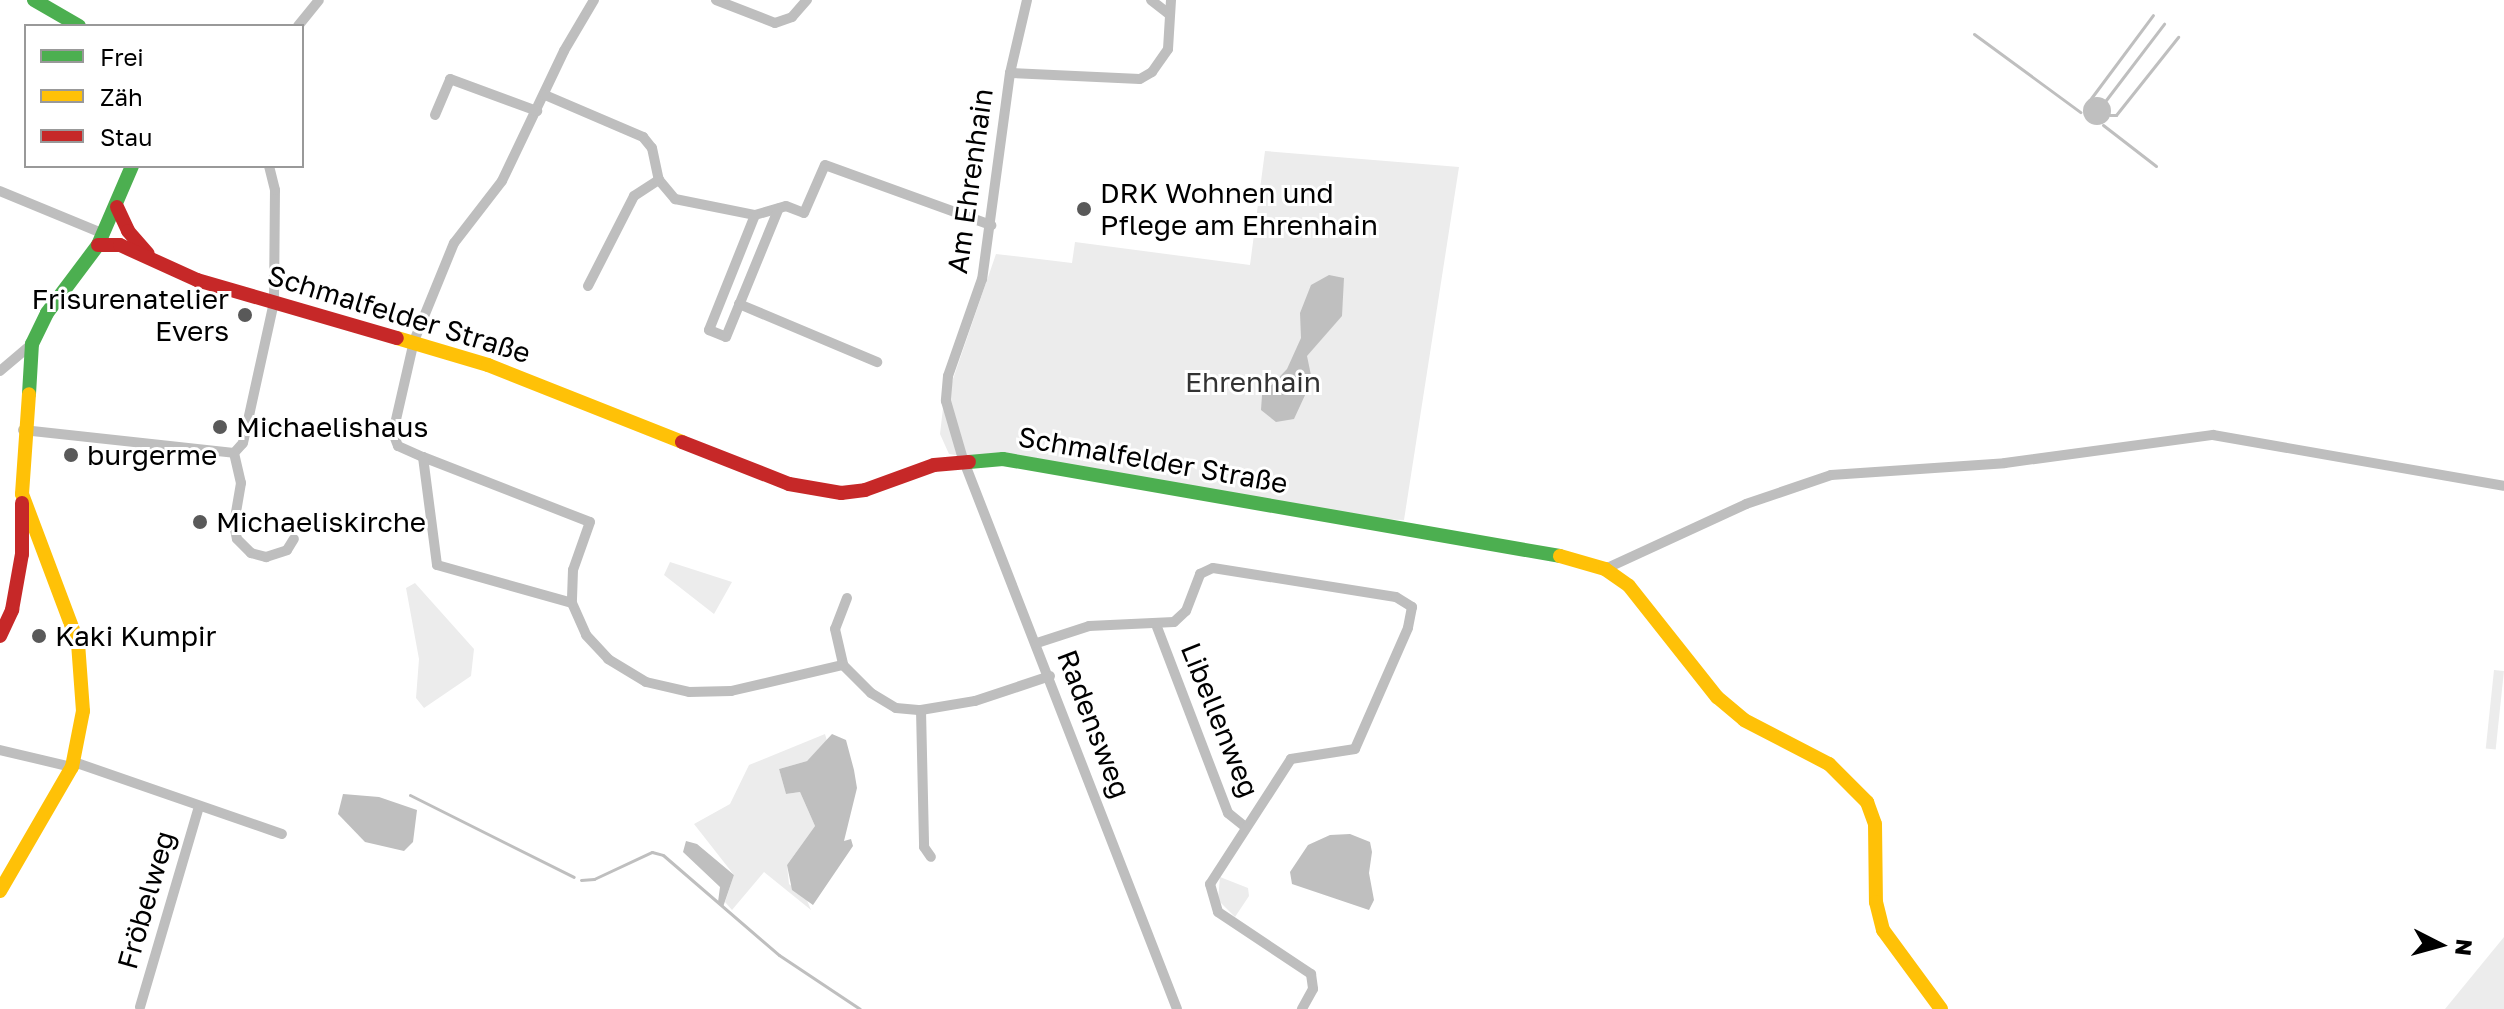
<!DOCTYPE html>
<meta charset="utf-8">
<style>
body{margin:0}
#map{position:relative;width:2504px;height:1009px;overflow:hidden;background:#fff;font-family:"Golos Text",sans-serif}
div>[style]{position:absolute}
.green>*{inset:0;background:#ececec;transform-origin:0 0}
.water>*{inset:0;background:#bfbfbf}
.round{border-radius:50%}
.stream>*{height:3px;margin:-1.5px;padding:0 1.5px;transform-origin:1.5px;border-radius:1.5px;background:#bfbfbf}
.street>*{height:10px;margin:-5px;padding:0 5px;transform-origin:5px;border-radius:5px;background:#bebebe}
.fast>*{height:14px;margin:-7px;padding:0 7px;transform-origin:7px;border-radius:7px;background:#4caf50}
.slow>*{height:14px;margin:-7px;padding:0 7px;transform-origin:7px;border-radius:7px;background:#ffc107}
.jam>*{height:14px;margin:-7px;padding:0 7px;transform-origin:7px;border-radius:7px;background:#c62828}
.dots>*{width:22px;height:22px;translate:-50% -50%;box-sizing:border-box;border:4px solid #fff;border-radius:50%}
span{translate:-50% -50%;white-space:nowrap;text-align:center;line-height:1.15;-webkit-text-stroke:6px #fff;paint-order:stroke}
.street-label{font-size:28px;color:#000}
.poi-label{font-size:28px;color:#000}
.left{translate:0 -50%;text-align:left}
.right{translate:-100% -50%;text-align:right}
.park-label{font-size:28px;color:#333}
.legend{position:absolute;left:24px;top:24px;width:280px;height:144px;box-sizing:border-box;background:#fff;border:2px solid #999;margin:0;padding:10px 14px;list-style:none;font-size:24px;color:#000}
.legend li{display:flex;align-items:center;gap:16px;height:40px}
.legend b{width:40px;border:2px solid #999}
.north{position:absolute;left:2400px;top:905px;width:80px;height:80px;-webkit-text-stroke:6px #fff;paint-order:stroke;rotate:96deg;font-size:22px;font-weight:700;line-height:32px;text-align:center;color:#000}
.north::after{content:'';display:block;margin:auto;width:28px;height:36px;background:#000;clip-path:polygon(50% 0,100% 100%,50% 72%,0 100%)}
</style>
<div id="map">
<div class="green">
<i style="clip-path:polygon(1265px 151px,1459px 167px,1404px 520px,1352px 518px,949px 454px,940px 434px,943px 408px,996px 254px,1072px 263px,1075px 242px,1250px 265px)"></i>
<i style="clip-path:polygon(670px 562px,732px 582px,714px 614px,664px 575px)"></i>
<i style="clip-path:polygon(415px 583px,474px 649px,471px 676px,424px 708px,416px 698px,419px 659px,406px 588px)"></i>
<i style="left:2494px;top:670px;width:10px;height:79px;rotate:6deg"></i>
<i style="clip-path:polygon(825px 734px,827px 741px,807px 761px,779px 769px,786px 794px,800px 792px,815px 826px,787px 865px,789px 884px,806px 898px,811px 910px,764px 872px,732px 910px,725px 902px,734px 875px,694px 824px,730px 804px,749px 765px)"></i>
<i style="clip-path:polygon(1220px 877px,1248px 888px,1249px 896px,1235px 917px,1218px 900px)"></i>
<i style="clip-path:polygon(2504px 937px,2504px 1009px,2445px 1009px)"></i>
</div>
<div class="water">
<i class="round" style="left:2083px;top:97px;width:28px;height:28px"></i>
<i style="clip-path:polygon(1329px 275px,1344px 278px,1342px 316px,1307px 356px,1312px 380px,1294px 419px,1276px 422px,1261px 410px,1262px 395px,1287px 369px,1301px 338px,1300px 313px,1311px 285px)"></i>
<i style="clip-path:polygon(832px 734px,846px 740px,854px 770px,857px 788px,844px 841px,851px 839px,853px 846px,813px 905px,792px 890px,787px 865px,815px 826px,800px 792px,786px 794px,779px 769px,807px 761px)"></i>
<i style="clip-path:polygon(343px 794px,379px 797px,417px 810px,413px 842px,404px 851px,365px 842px,338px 814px)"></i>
<i style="clip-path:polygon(1350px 834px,1370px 842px,1372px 852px,1369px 873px,1374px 900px,1369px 910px,1292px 884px,1290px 872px,1308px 845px,1330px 835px)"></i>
<i style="clip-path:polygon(686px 841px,697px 844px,734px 875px,723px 907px,718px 902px,720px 887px,683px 852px)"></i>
</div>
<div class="stream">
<i style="left:1974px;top:34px;width:132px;rotate:36.3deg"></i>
<i style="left:2106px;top:100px;width:96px;rotate:-52.7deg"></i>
<i style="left:2089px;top:101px;width:107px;rotate:-53.3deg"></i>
<i style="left:2110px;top:115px;width:6px"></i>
<i style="left:2116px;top:115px;width:100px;rotate:-51.5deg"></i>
<i style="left:2103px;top:125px;width:67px;rotate:37.7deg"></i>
<i style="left:410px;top:795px;width:183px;rotate:26.6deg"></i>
<i style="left:581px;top:880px;width:13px;rotate:-4deg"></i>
<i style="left:594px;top:879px;width:64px;rotate:-25deg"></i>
<i style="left:652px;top:852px;width:11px;rotate:15deg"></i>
<i style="left:663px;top:855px;width:153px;rotate:40.8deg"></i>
<i style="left:779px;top:955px;width:97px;rotate:33.7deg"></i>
</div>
<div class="street">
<i style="left:594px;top:0;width:59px;rotate:120.5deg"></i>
<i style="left:564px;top:51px;width:144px;rotate:115.5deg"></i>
<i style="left:502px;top:181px;width:78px;rotate:127.7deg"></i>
<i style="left:454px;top:243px;width:106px;rotate:112.2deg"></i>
<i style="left:414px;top:341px;width:94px;rotate:102.9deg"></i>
<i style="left:393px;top:433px;width:14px;rotate:69deg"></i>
<i style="left:398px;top:446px;width:27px;rotate:24deg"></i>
<i style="left:423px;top:457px;width:179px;rotate:21.3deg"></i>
<i style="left:590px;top:522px;width:51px;rotate:109.5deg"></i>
<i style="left:573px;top:570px;width:33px;rotate:92deg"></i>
<i style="left:572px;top:603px;width:35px;rotate:66deg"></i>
<i style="left:586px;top:635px;width:33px;rotate:47deg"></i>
<i style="left:608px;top:659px;width:44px;rotate:31.2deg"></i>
<i style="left:646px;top:682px;width:44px;rotate:13.1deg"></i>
<i style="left:689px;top:692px;width:42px;rotate:-1.4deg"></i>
<i style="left:731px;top:691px;width:115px;rotate:-13.1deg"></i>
<i style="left:716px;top:0;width:63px;rotate:21.3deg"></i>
<i style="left:775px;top:23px;width:18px;rotate:-19deg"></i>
<i style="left:792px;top:17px;width:23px;rotate:-49deg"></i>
<i style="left:1027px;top:0;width:75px;rotate:103.1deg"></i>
<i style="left:1010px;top:73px;width:208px;rotate:97.7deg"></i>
<i style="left:982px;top:279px;width:103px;rotate:109.3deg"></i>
<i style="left:948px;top:376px;width:25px;rotate:95deg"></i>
<i style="left:946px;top:401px;width:60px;rotate:73.7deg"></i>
<i style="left:963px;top:459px;width:590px;rotate:68.74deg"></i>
<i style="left:1151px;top:0;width:24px;rotate:38deg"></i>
<i style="left:298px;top:26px;width:33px;rotate:-51deg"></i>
<i style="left:1010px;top:73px;width:130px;rotate:2.6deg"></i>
<i style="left:1140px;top:79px;width:14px;rotate:-30deg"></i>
<i style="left:1152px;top:72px;width:28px;rotate:-55deg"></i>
<i style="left:1168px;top:49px;width:49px;rotate:-86.5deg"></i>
<i style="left:545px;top:95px;width:107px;rotate:23.2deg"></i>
<i style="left:643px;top:137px;width:14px;rotate:51deg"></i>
<i style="left:652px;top:148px;width:33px;rotate:78deg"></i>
<i style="left:659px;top:180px;width:25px;rotate:50deg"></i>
<i style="left:675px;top:199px;width:82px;rotate:11.3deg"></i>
<i style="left:755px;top:215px;width:32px;rotate:-16deg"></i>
<i style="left:786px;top:206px;width:19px;rotate:21deg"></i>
<i style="left:804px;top:213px;width:52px;rotate:-66.4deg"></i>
<i style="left:825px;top:165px;width:177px;rotate:19.9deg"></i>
<i style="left:435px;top:115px;width:39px;rotate:-67deg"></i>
<i style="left:450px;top:79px;width:93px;rotate:20.2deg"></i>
<i style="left:0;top:191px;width:113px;rotate:22.5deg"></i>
<i style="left:755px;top:215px;width:124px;rotate:111.8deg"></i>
<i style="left:709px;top:330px;width:18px;rotate:22deg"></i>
<i style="left:726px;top:337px;width:139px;rotate:-67.7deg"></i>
<i style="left:588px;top:286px;width:101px;rotate:-62.9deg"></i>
<i style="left:634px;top:196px;width:30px;rotate:-33deg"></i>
<i style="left:739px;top:304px;width:150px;rotate:22.8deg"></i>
<i style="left:0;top:371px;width:42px;rotate:-40.2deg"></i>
<i style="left:23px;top:430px;width:212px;rotate:6.2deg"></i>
<i style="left:234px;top:453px;width:13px;rotate:-48deg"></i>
<i style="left:243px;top:443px;width:144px;rotate:-77.6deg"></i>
<i style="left:274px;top:302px;width:112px;rotate:-89.5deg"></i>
<i style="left:275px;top:190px;width:25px;rotate:-104deg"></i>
<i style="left:234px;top:453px;width:31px;rotate:77deg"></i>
<i style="left:241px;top:483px;width:42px;rotate:99.7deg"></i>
<i style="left:234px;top:524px;width:15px;rotate:79deg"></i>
<i style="left:237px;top:539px;width:20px;rotate:45deg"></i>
<i style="left:251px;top:553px;width:16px;rotate:15deg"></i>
<i style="left:266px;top:557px;width:22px;rotate:-18deg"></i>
<i style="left:287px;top:550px;width:13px;rotate:-58deg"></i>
<i style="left:423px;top:457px;width:109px;rotate:82.6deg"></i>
<i style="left:437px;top:565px;width:140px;rotate:15.7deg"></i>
<i style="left:1605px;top:569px;width:155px;rotate:-24.7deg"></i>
<i style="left:1746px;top:504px;width:90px;rotate:-18.8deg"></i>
<i style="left:1831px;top:475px;width:174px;rotate:-3.9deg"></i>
<i style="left:2005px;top:463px;width:210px;rotate:-7.7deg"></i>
<i style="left:2213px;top:435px;width:295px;rotate:9.9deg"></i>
<i style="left:847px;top:598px;width:33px;rotate:111deg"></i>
<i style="left:835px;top:629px;width:37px;rotate:77deg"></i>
<i style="left:843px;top:665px;width:40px;rotate:45deg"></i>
<i style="left:871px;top:693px;width:29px;rotate:31deg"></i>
<i style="left:896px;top:708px;width:25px;rotate:5deg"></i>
<i style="left:921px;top:710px;width:55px;rotate:-9.5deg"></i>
<i style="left:975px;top:701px;width:79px;rotate:-18.4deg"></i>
<i style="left:1157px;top:627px;width:199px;rotate:69.1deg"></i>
<i style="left:1228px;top:813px;width:21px;rotate:39deg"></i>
<i style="left:1037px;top:643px;width:55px;rotate:-18.1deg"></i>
<i style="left:1089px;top:626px;width:85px;rotate:-2.7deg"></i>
<i style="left:1174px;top:622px;width:16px;rotate:-43deg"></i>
<i style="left:1186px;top:611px;width:40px;rotate:-69deg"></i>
<i style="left:1200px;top:574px;width:14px;rotate:-25deg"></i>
<i style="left:1213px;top:568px;width:185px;rotate:9deg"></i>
<i style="left:1396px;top:597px;width:19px;rotate:32deg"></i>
<i style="left:1412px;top:607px;width:21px;rotate:101deg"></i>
<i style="left:1408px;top:628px;width:132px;rotate:113.7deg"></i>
<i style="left:1355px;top:749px;width:65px;rotate:171.1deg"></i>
<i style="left:1291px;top:759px;width:149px;rotate:122.9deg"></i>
<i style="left:1210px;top:884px;width:29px;rotate:74deg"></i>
<i style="left:1218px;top:912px;width:112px;rotate:33.7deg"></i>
<i style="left:1311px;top:974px;width:15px;rotate:82deg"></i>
<i style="left:1313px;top:989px;width:23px;rotate:119deg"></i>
<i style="left:921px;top:710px;width:137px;rotate:88.7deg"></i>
<i style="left:924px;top:847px;width:12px;rotate:55deg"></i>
<i style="left:0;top:750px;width:74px;rotate:13.3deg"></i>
<i style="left:74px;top:762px;width:220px;rotate:19.1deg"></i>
<i style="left:140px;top:1007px;width:209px;rotate:-73.6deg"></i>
</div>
<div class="fast">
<i style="left:34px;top:0;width:52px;rotate:30deg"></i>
<i style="left:29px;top:394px;width:50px;rotate:-86.6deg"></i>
<i style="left:32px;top:344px;width:34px;rotate:-64deg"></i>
<i style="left:47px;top:313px;width:85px;rotate:-53.1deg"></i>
<i style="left:98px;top:245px;width:86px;rotate:-66.7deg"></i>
<i style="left:969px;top:462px;width:34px;rotate:-5deg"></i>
<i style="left:1003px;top:459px;width:565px;rotate:9.88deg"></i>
</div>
<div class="slow">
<i style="left:397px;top:338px;width:95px;rotate:16.5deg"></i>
<i style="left:488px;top:365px;width:209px;rotate:21.6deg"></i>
<i style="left:1560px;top:556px;width:47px;rotate:16.1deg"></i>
<i style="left:1605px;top:569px;width:29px;rotate:35deg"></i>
<i style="left:1629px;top:586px;width:142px;rotate:51.6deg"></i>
<i style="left:1717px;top:697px;width:35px;rotate:40deg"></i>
<i style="left:1744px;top:720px;width:96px;rotate:27.4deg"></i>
<i style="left:1829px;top:764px;width:54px;rotate:45deg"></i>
<i style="left:1867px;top:802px;width:23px;rotate:70deg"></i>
<i style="left:1875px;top:824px;width:78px;rotate:89.3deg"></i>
<i style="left:1876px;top:902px;width:29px;rotate:76deg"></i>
<i style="left:1883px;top:930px;width:98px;rotate:53.7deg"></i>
<i style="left:0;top:891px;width:143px;rotate:-59.9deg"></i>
<i style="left:72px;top:767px;width:57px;rotate:-78.9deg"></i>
<i style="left:83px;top:711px;width:68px;rotate:-94.2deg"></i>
<i style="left:78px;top:643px;width:159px;rotate:-110.6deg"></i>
<i style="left:22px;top:494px;width:100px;rotate:-86deg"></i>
</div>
<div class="jam">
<i style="left:117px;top:207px;width:26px;rotate:65deg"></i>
<i style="left:128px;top:231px;width:30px;rotate:49deg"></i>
<i style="left:98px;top:245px;width:22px"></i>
<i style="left:120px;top:245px;width:85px;rotate:24.4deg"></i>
<i style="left:197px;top:280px;width:208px;rotate:16.2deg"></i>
<i style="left:682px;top:442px;width:115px;rotate:21.4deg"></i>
<i style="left:789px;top:484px;width:53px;rotate:9.8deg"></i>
<i style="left:841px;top:493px;width:24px;rotate:-7deg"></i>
<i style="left:865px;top:490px;width:73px;rotate:-19.9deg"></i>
<i style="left:934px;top:465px;width:35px;rotate:-5deg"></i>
<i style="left:0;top:636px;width:29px;rotate:-65deg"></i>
<i style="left:12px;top:610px;width:57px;rotate:-79.9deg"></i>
<i style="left:22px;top:554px;width:51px;rotate:-90deg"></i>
</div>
<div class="dots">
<i style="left:1084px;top:209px;background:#595959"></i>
<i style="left:245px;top:315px;background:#595959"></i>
<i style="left:220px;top:427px;background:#595959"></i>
<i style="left:71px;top:455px;background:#595959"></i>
<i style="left:200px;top:522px;background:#595959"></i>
<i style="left:39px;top:636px;background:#595959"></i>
</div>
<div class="street-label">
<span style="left:970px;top:181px;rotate:-82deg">Am Ehrenhain</span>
<span style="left:399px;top:314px;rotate:17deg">Schmalfelder Straße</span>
<span style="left:1153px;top:460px;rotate:10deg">Schmalfelder Straße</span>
<span style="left:1220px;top:720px;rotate:68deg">Libellenweg</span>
<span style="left:1094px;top:724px;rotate:69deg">Radensweg</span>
<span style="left:146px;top:900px;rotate:-74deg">Fröbelweg</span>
</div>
<div class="poi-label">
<span class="left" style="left:1100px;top:209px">DRK Wohnen und<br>Pflege am Ehrenhain</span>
<span class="right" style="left:229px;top:315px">Frisurenatelier<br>Evers</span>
<span class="left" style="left:236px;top:427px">Michaelishaus</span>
<span class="left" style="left:87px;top:455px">burgerme</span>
<span class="left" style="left:216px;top:522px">Michaeliskirche</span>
<span class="left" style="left:55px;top:636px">Kaki Kumpir</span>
</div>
<div class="park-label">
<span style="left:1253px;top:382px">Ehrenhain</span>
</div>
<ul class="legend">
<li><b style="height:10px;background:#4caf50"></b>Frei</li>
<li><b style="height:10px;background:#ffc107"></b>Zäh</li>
<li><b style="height:10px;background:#c62828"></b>Stau</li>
</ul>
<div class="north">N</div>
</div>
